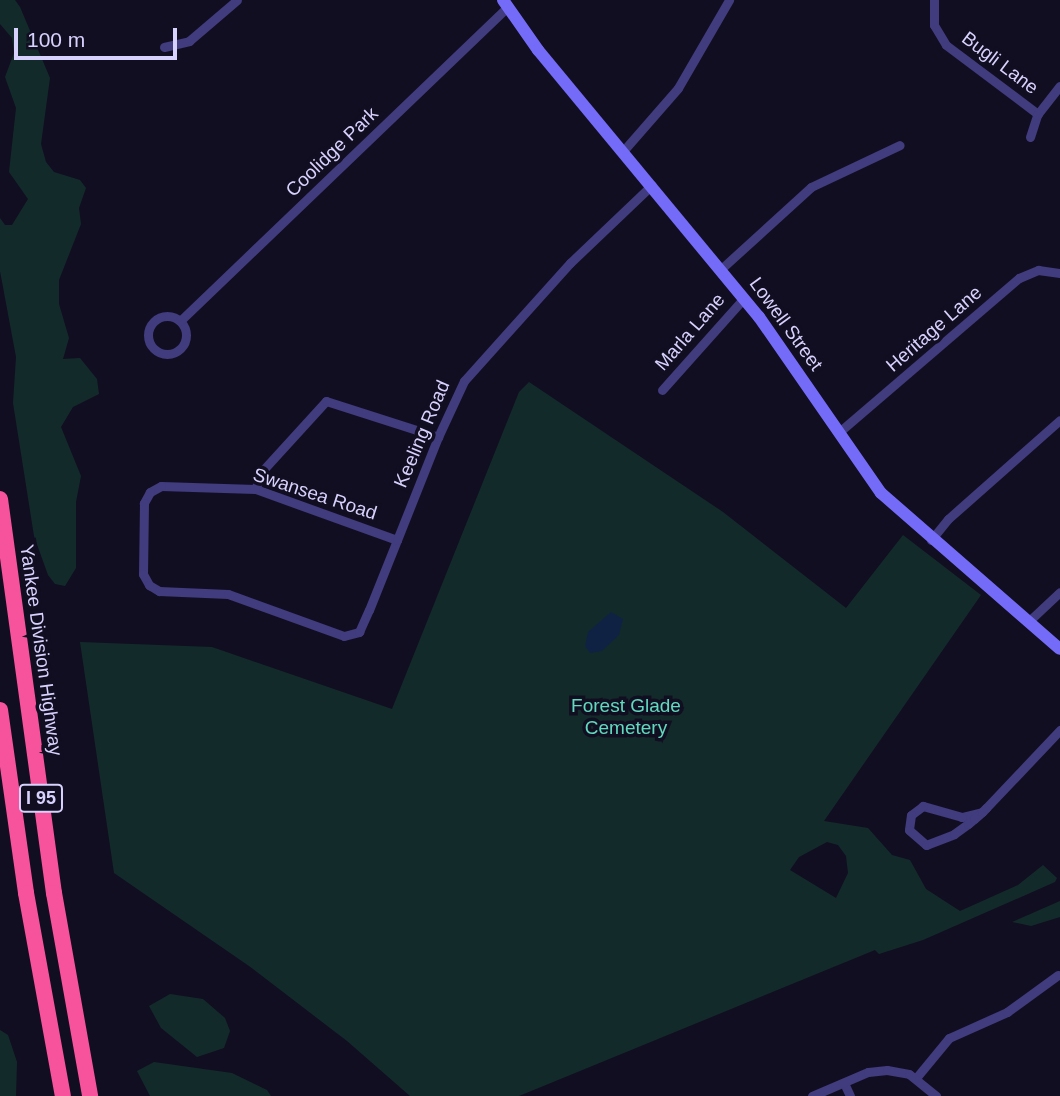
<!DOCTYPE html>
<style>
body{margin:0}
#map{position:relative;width:1060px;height:1096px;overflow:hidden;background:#120e21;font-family:Helvetica,sans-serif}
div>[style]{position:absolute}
.green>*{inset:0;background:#122b2a}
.water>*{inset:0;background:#102244}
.street>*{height:9px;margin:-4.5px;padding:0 4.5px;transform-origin:4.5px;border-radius:4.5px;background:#403c7e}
.street>.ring{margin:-4.5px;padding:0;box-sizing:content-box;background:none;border:9px solid #403c7e;border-radius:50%}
.secondary>*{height:12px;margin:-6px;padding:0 6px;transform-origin:6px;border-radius:6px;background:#746cf8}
.highway>*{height:16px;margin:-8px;padding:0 8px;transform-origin:8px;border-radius:8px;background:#f7529c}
span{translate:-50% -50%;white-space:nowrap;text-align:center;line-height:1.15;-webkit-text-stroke:7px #120e21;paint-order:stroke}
.shield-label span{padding:2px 5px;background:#120e21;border:2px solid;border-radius:5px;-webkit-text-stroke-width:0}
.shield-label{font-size:18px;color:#d7d1fd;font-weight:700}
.street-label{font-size:19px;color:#d7d1fd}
.park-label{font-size:19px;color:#60d9be}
.scale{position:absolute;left:14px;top:28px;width:163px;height:32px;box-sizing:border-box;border:4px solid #d7d1fd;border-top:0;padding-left:9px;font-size:21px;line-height:24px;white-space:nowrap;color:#d7d1fd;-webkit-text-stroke:5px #120e21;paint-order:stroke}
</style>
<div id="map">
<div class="green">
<i style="clip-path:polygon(0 0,15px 0,20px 7px,50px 78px,41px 144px,46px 162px,54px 172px,80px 180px,86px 188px,79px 208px,81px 224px,59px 280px,59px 304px,69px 338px,63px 359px,80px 358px,97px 379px,99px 394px,73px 407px,61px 427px,81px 476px,76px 502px,76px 568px,65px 586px,55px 584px,48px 575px,34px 536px,13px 403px,16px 357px,0 271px,0 218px,5px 225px,12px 225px,28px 199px,9px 172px,16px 108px,5px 77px,14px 53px,12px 38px,0 24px)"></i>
<i style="clip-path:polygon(evenodd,529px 382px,723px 512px,846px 608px,903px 535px,981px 595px,824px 821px,868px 828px,892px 855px,910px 860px,926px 889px,960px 911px,1018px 885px,1043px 865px,1057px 878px,1055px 882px,923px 940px,879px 954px,875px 950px,519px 1096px,410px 1096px,347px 1041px,249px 966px,114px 873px,80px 642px,212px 647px,392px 709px,519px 392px,529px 382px,827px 842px,838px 845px,846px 856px,848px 873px,836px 898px,790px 870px,799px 857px,827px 842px)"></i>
<i style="clip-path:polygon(1060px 901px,1060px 917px,1031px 926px,1012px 922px)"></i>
<i style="clip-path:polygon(170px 994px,203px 999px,225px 1018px,230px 1031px,224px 1048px,197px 1057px,161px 1028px,149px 1006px)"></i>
<i style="clip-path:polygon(0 1030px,8px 1035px,17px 1062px,16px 1096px,0 1096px)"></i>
<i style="clip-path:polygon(154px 1062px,232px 1073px,267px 1090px,271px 1096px,150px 1096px,137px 1071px)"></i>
</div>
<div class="water">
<i style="clip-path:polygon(611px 612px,623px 619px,619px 635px,602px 651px,590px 653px,585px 646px,588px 632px)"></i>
</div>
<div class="street">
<i style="left:934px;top:0;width:25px;rotate:90deg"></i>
<i style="left:934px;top:25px;width:23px;rotate:59deg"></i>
<i style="left:946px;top:45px;width:115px;rotate:36.9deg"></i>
<i style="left:164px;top:47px;width:26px;rotate:-13deg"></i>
<i style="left:189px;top:41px;width:63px;rotate:-40.5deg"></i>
<i style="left:1030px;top:137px;width:23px;rotate:-72deg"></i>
<i style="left:1037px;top:115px;width:37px;rotate:-52deg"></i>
<i style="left:624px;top:150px;width:82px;rotate:-48.9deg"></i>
<i style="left:678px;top:88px;width:102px;rotate:-59.9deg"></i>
<i style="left:721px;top:269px;width:122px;rotate:-42.3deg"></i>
<i style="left:811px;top:187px;width:98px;rotate:-25.3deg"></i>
<i class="ring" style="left:148px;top:316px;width:29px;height:29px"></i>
<i style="left:180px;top:321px;width:454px;rotate:-43.8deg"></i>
<i style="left:662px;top:390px;width:123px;rotate:-48.3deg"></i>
<i style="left:838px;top:433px;width:238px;rotate:-40.6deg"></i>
<i style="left:1019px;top:278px;width:21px;rotate:-23deg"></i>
<i style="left:1038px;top:270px;width:22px;rotate:8deg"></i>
<i style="left:255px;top:489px;width:22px;rotate:-66deg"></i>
<i style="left:264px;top:469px;width:92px;rotate:-47.6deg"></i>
<i style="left:326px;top:401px;width:118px;rotate:17.8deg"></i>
<i style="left:397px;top:540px;width:151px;rotate:-160.2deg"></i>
<i style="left:255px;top:489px;width:94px;rotate:-178.2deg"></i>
<i style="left:161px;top:486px;width:13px;rotate:151deg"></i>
<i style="left:150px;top:492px;width:13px;rotate:119deg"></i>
<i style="left:144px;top:503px;width:71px;rotate:90.8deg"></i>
<i style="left:143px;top:574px;width:13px;rotate:61deg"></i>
<i style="left:149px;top:585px;width:12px;rotate:31deg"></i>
<i style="left:159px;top:591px;width:69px;rotate:2.5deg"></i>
<i style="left:228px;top:594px;width:123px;rotate:19.9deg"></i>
<i style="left:344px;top:636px;width:16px;rotate:-15deg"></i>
<i style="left:359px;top:632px;width:24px;rotate:-66deg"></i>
<i style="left:369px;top:610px;width:75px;rotate:-68.2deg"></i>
<i style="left:397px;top:540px;width:111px;rotate:-68.3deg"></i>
<i style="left:438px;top:437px;width:62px;rotate:-65.1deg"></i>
<i style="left:464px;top:381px;width:159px;rotate:-48.1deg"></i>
<i style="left:570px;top:263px;width:113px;rotate:-43.6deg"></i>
<i style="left:931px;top:540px;width:27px;rotate:-51deg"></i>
<i style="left:948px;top:519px;width:149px;rotate:-41.5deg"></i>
<i style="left:1029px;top:621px;width:42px;rotate:-43.1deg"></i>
<i style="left:982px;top:812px;width:21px;rotate:166deg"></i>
<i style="left:962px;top:817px;width:41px;rotate:-164.2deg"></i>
<i style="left:923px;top:806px;width:15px;rotate:143deg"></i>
<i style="left:911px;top:815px;width:15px;rotate:98deg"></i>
<i style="left:909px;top:830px;width:23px;rotate:41deg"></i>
<i style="left:926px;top:845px;width:30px;rotate:-21deg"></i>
<i style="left:954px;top:834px;width:17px;rotate:-36deg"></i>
<i style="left:968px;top:824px;width:8px;rotate:-40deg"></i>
<i style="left:974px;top:819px;width:11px;rotate:-41deg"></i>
<i style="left:982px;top:812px;width:6px;rotate:-45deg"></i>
<i style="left:986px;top:808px;width:108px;rotate:-46.5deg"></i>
<i style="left:916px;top:1078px;width:52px;rotate:-50.5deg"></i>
<i style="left:949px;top:1038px;width:64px;rotate:-24.1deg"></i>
<i style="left:1007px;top:1012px;width:63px;rotate:-36deg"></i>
<i style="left:844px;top:1083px;width:14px;rotate:65deg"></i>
<i style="left:812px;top:1096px;width:61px;rotate:-23.2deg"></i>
<i style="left:868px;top:1072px;width:19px;rotate:-6deg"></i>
<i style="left:887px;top:1070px;width:22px;rotate:10deg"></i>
<i style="left:909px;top:1074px;width:35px;rotate:39deg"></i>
</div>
<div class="secondary">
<i style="left:503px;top:0;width:61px;rotate:55deg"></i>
<i style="left:538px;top:50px;width:347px;rotate:50.4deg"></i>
<i style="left:759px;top:317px;width:214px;rotate:55.3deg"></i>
<i style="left:881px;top:493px;width:237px;rotate:41.1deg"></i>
</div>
<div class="highway">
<i style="left:0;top:499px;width:398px;rotate:82.2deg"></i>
<i style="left:54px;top:893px;width:206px;rotate:79.9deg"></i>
<i style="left:0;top:710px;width:185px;rotate:81.9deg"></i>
<i style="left:26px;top:893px;width:206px;rotate:79.7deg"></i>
</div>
<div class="shield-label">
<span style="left:41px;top:798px">I 95</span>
</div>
<div class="street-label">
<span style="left:1000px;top:63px;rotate:37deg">Bugli Lane</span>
<span style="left:332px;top:152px;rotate:-44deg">Coolidge Park</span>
<span style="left:786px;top:324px;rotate:54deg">Lowell Street</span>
<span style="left:934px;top:329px;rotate:-41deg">Heritage Lane</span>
<span style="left:690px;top:332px;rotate:-49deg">Marla Lane</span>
<span style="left:422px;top:434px;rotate:-67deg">Keeling Road</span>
<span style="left:315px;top:494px;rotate:18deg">Swansea Road</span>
<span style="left:41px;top:650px;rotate:82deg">Yankee Division Highway</span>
</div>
<div class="park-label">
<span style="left:626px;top:717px">Forest Glade<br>Cemetery</span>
</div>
<div class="scale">100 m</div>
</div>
